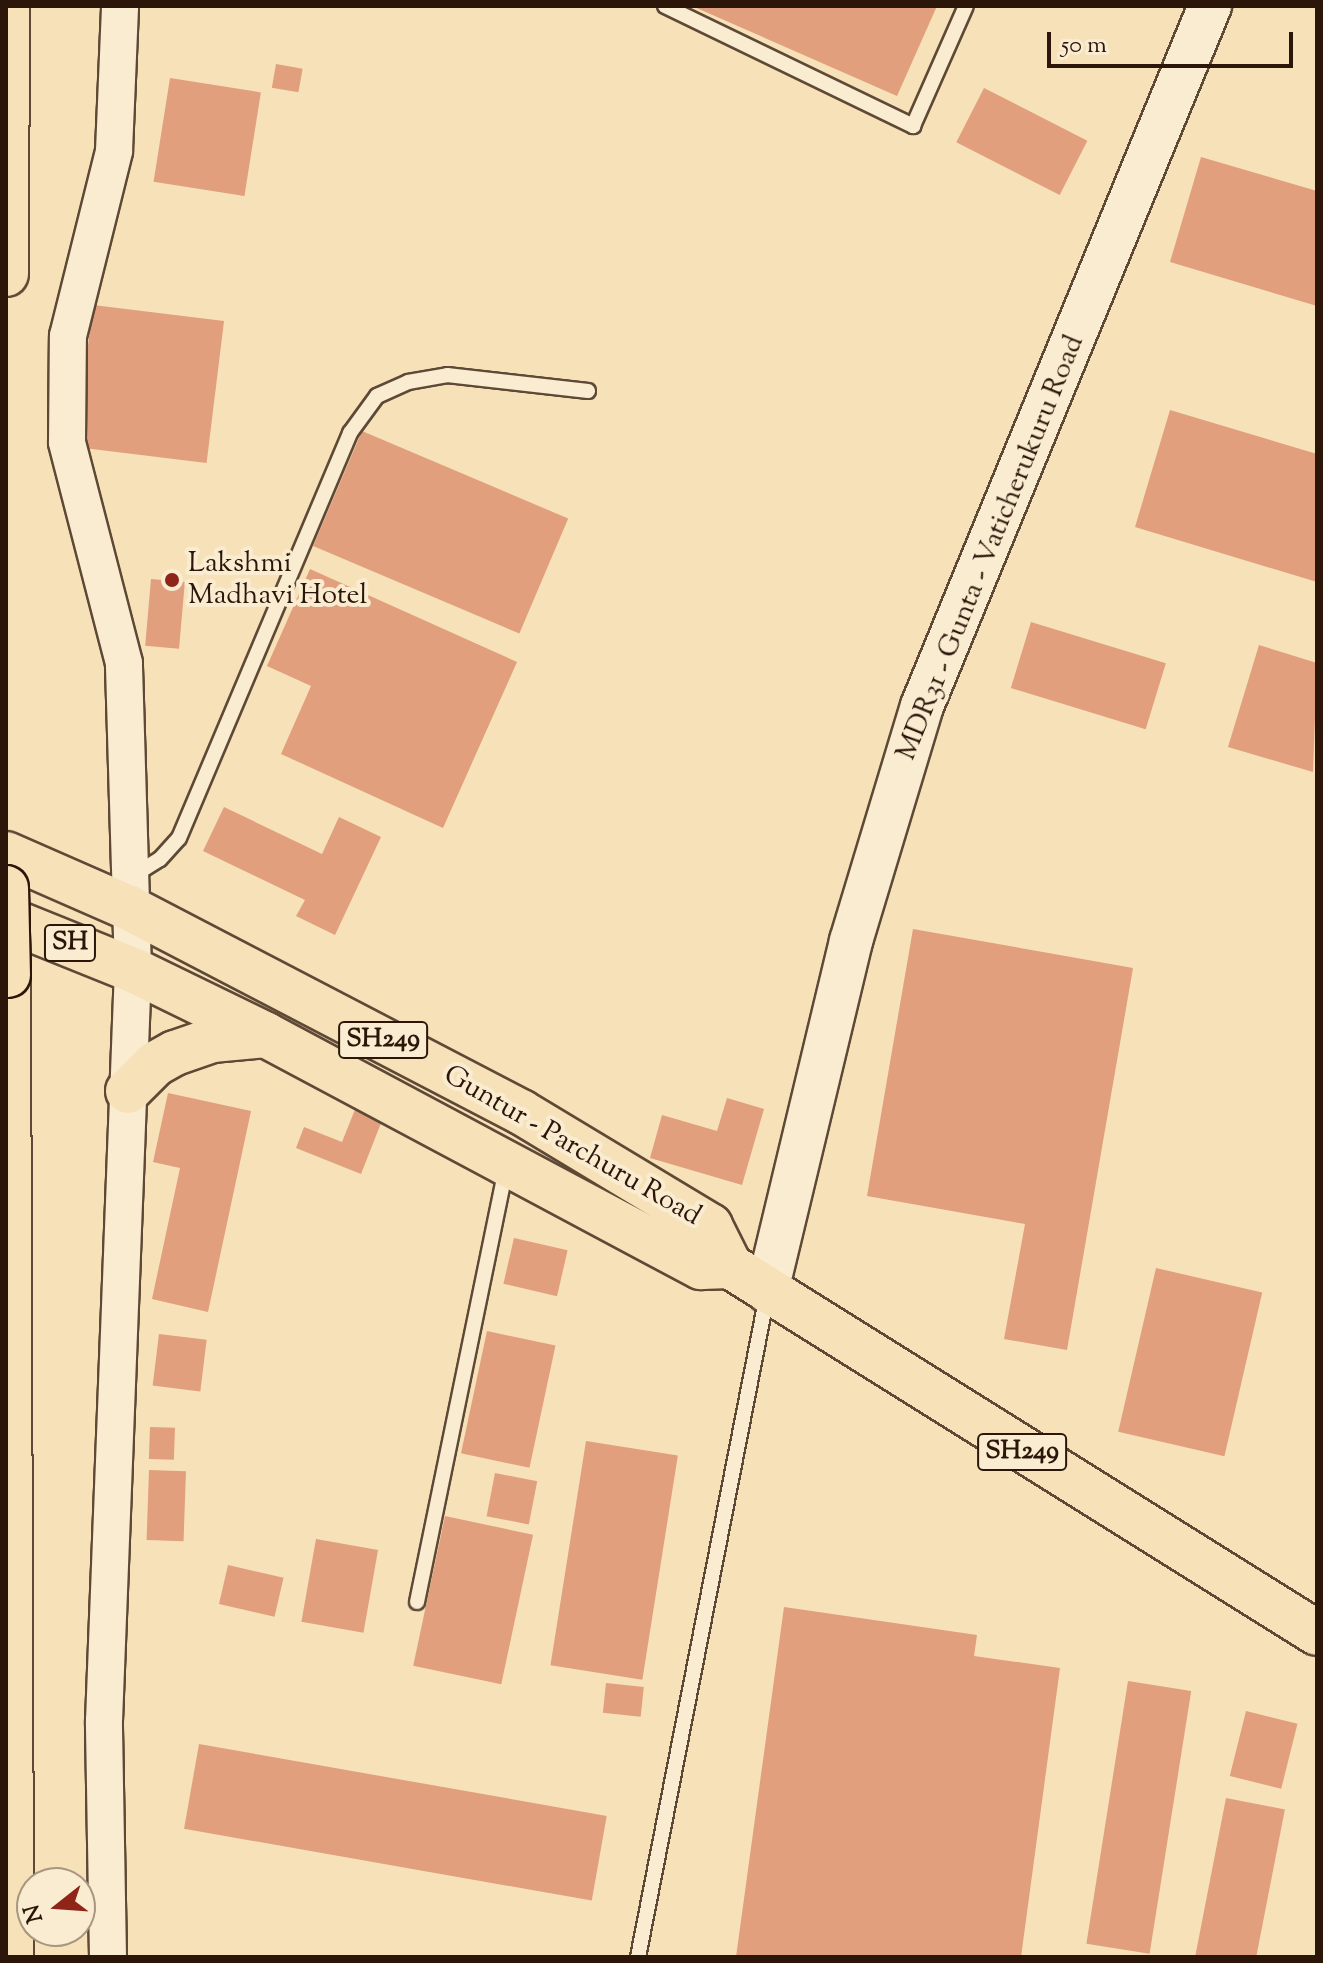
<!DOCTYPE html>
<style>
body{margin:0}
#map{position:relative;width:1323px;height:1963px;overflow:hidden;background:#f6e1b8;font-family:"Sorts Mill Goudy",serif}
div>[style]{position:absolute}
.building>*{inset:0;background:#e19f7d;transform-origin:0 0}
.roads{filter:drop-shadow(2px 0 #5e4936) drop-shadow(-2px 0 #5e4936) drop-shadow(0 2px #5e4936) drop-shadow(0 -2px #5e4936)}
.service>*{height:14px;margin:-7px;padding:0 7px;transform-origin:7px;border-radius:7px;background:#f9ecd1}
.tertiary>*{height:36px;margin:-18px;padding:0 18px;transform-origin:18px;border-radius:18px;background:#f9ecd1}
.secondary>*{height:42px;margin:-21px;padding:0 21px;transform-origin:21px;border-radius:21px;background:#f9ecd1}
.primary>*{height:44px;margin:-22px;padding:0 22px;transform-origin:22px;border-radius:22px;background:#f6e1b8}
.trunk>*{height:44px;margin:-22px;padding:0 22px;transform-origin:22px;border-radius:22px;background:#f6e1b8}
.bridges{filter:drop-shadow(2px 0 #2c160a) drop-shadow(-2px 0 #2c160a) drop-shadow(0 2px #2c160a) drop-shadow(0 -2px #2c160a)}
.trunk-bridge>*{height:44px;margin:-22px;padding:0 22px;transform-origin:22px;border-radius:22px;background:#f6e1b8}
.dots>*{width:22px;height:22px;translate:-50% -50%;box-sizing:border-box;border:4px solid #f9ecd1;border-radius:50%}
span{translate:-50% -50%;white-space:nowrap;text-align:center;line-height:1.15;-webkit-text-stroke:8px #f9ecd1;paint-order:stroke}
.shield-label span{padding:2px 6px;background:#f9ecd1;border:2px solid;border-radius:6px;-webkit-text-stroke-width:0}
.shield-label{font-size:26px;color:#2c160a;font-weight:700}
.street-label{font-size:28px;color:#2c160a}
.poi-label{font-size:28px;color:#2c160a}
.left{translate:0 -50%;text-align:left}
.frame{position:absolute;inset:0;border:8px solid #2c160a;pointer-events:none}
.north{position:absolute;left:16px;top:1867px;width:80px;height:80px;box-sizing:border-box;background:#f9ecd1;border:2px solid #a79681;border-radius:50%;rotate:253deg;font-size:22px;font-weight:700;line-height:32px;text-align:center;color:#2c160a}
.north::after{content:'';display:block;margin:auto;width:28px;height:36px;background:#8f2418;clip-path:polygon(50% 0,100% 100%,50% 72%,0 100%)}
.scale{position:absolute;left:1047px;top:32px;width:246px;height:36px;box-sizing:border-box;border:4px solid #2c160a;border-top:0;padding-left:10px;font-size:24px;line-height:28px;white-space:nowrap;color:#2c160a;-webkit-text-stroke:6px #f9ecd1;paint-order:stroke}
</style>
<div id="map">
<div class="building">
<i style="clip-path:polygon(692px 6px,937px 6px,897px 96px)"></i>
<i style="left:276px;top:64px;width:27px;height:24px;rotate:10deg"></i>
<i style="left:170px;top:78px;width:92px;height:105px;rotate:9deg"></i>
<i style="left:984px;top:88px;width:116px;height:61px;rotate:27deg"></i>
<i style="clip-path:polygon(1201px 157px,1317px 191px,1317px 306px,1170px 262px)"></i>
<i style="left:93px;top:305px;width:132px;height:143px;rotate:7deg"></i>
<i style="clip-path:polygon(1170px 410px,1317px 454px,1317px 582px,1135px 527px)"></i>
<i style="left:362px;top:431px;width:224px;height:125px;rotate:23deg"></i>
<i style="clip-path:polygon(310px 569px,517px 662px,443px 828px,281px 754px,311px 686px,267px 666px)"></i>
<i style="left:151px;top:579px;width:34px;height:67px;rotate:5deg"></i>
<i style="left:1031px;top:622px;width:141px;height:69px;rotate:17deg"></i>
<i style="clip-path:polygon(1259px 645px,1317px 663px,1313px 772px,1228px 747px)"></i>
<i style="clip-path:polygon(224px 807px,322px 854px,339px 817px,381px 837px,335px 935px,296px 916px,305px 900px,203px 851px)"></i>
<i style="clip-path:polygon(913px 929px,1133px 968px,1067px 1350px,1004px 1339px,1025px 1224px,867px 1196px)"></i>
<i style="clip-path:polygon(168px 1093px,251px 1111px,208px 1312px,152px 1299px,180px 1168px,153px 1162px)"></i>
<i style="clip-path:polygon(727px 1098px,764px 1109px,742px 1185px,650px 1158px,662px 1115px,717px 1131px)"></i>
<i style="clip-path:polygon(356px 1107px,383px 1118px,361px 1174px,296px 1148px,304px 1127px,342px 1142px)"></i>
<i style="left:514px;top:1238px;width:55px;height:47px;rotate:13deg"></i>
<i style="left:1156px;top:1268px;width:109px;height:168px;rotate:13deg"></i>
<i style="left:487px;top:1331px;width:70px;height:125px;rotate:12deg"></i>
<i style="left:159px;top:1334px;width:48px;height:52px;rotate:7deg"></i>
<i style="left:150px;top:1427px;width:25px;height:32px;rotate:2deg"></i>
<i style="left:586px;top:1441px;width:93px;height:227px;rotate:9deg"></i>
<i style="left:149px;top:1470px;width:37px;height:70px;rotate:2deg"></i>
<i style="left:495px;top:1473px;width:43px;height:44px;rotate:11deg"></i>
<i style="left:445px;top:1516px;width:90px;height:153px;rotate:12deg"></i>
<i style="left:316px;top:1539px;width:63px;height:84px;rotate:10deg"></i>
<i style="left:228px;top:1565px;width:57px;height:40px;rotate:13deg"></i>
<i style="clip-path:polygon(784px 1607px,977px 1635px,974px 1656px,1060px 1668px,1021px 1957px,736px 1957px)"></i>
<i style="left:1128px;top:1681px;width:64px;height:266px;rotate:9deg"></i>
<i style="left:606px;top:1683px;width:38px;height:30px;rotate:6deg"></i>
<i style="left:1246px;top:1711px;width:53px;height:67px;rotate:14deg"></i>
<i style="left:199px;top:1744px;width:414px;height:86px;rotate:10deg"></i>
<i style="left:1226px;top:1798px;width:60px;height:162px;rotate:11deg"></i>
</div>
<div class="roads">
<div class="service">
<i style="left:665px;top:6px;width:276px;rotate:25.8deg"></i>
<i style="left:913px;top:126px;width:131px;rotate:-66.2deg"></i>
<i style="left:131px;top:877px;width:34px;rotate:-32deg"></i>
<i style="left:160px;top:859px;width:28px;rotate:-48deg"></i>
<i style="left:179px;top:838px;width:440px;rotate:-67.1deg"></i>
<i style="left:350px;top:433px;width:46px;rotate:-53.9deg"></i>
<i style="left:377px;top:396px;width:34px;rotate:-24deg"></i>
<i style="left:408px;top:382px;width:40px;rotate:-10deg"></i>
<i style="left:447px;top:375px;width:142px;rotate:6.5deg"></i>
<i style="left:417px;top:1602px;width:443px;rotate:-78.4deg"></i>
<i style="left:638px;top:1957px;width:674px;rotate:-78.97deg"></i>
</div>
<div class="tertiary">
<i style="left:108px;top:1957px;width:236px;rotate:-91deg"></i>
<i style="left:104px;top:1721px;width:752px;rotate:-87.79deg"></i>
<i style="left:133px;top:970px;width:307px;rotate:-91.7deg"></i>
<i style="left:124px;top:663px;width:228px;rotate:-104.5deg"></i>
<i style="left:67px;top:442px;width:106px;rotate:-89.5deg"></i>
<i style="left:68px;top:336px;width:191px;rotate:-76deg"></i>
<i style="left:114px;top:151px;width:145px;rotate:-87.6deg"></i>
</div>
<div class="secondary">
<i style="left:767px;top:1291px;width:360px;rotate:-76.5deg"></i>
<i style="left:851px;top:941px;width:245px;rotate:-73.2deg"></i>
<i style="left:922px;top:706px;width:757px;rotate:-67.64deg"></i>
</div>
<div class="primary">
<i style="left:6px;top:854px;width:134px;rotate:23.7deg"></i>
<i style="left:129px;top:908px;width:442px;rotate:27.5deg"></i>
<i style="left:521px;top:1112px;width:221px;rotate:31.1deg"></i>
<i style="left:710px;top:1226px;width:45px;rotate:63.4deg"></i>
<i style="left:6px;top:919px;width:137px;rotate:21.9deg"></i>
<i style="left:133px;top:970px;width:148px;rotate:26deg"></i>
<i style="left:266px;top:1035px;width:493px;rotate:28.1deg"></i>
<i style="left:701px;top:1267px;width:29px;rotate:-2deg"></i>
<i style="left:730px;top:1266px;width:692px;rotate:32.01deg"></i>
<i style="left:128px;top:1091px;width:38px;rotate:-45deg"></i>
<i style="left:155px;top:1064px;width:23px;rotate:-29deg"></i>
<i style="left:175px;top:1053px;width:39px;rotate:-19deg"></i>
<i style="left:212px;top:1040px;width:54px;rotate:-5.3deg"></i>
</div>
<div class="trunk">
<i style="left:6px;top:274px;width:268px;rotate:-89.8deg"></i>
<i style="left:8px;top:975px;width:982px;rotate:89.82deg"></i>
</div>
</div>
<div class="bridges">
<div class="trunk-bridge">
<i style="left:6px;top:888px;width:87px;rotate:88.7deg"></i>
</div>
</div>
<div class="dots">
<i style="left:172px;top:580px;background:#8f2418"></i>
</div>
<div class="shield-label">
<span style="left:70px;top:943px">SH</span>
<span style="left:383px;top:1040px">SH249</span>
<span style="left:1022px;top:1452px">SH249</span>
</div>
<div class="street-label">
<span style="left:991px;top:548px;rotate:-68deg">MDR31 - Gunta - Vaticherukuru Road</span>
<span style="left:572px;top:1146px;rotate:30deg">Guntur - Parchuru Road</span>
</div>
<div class="poi-label">
<span class="left" style="left:188px;top:580px">Lakshmi<br>Madhavi Hotel</span>
</div>
<div class="frame"></div>
<div class="north">N</div>
<div class="scale">50 m</div>
</div>
